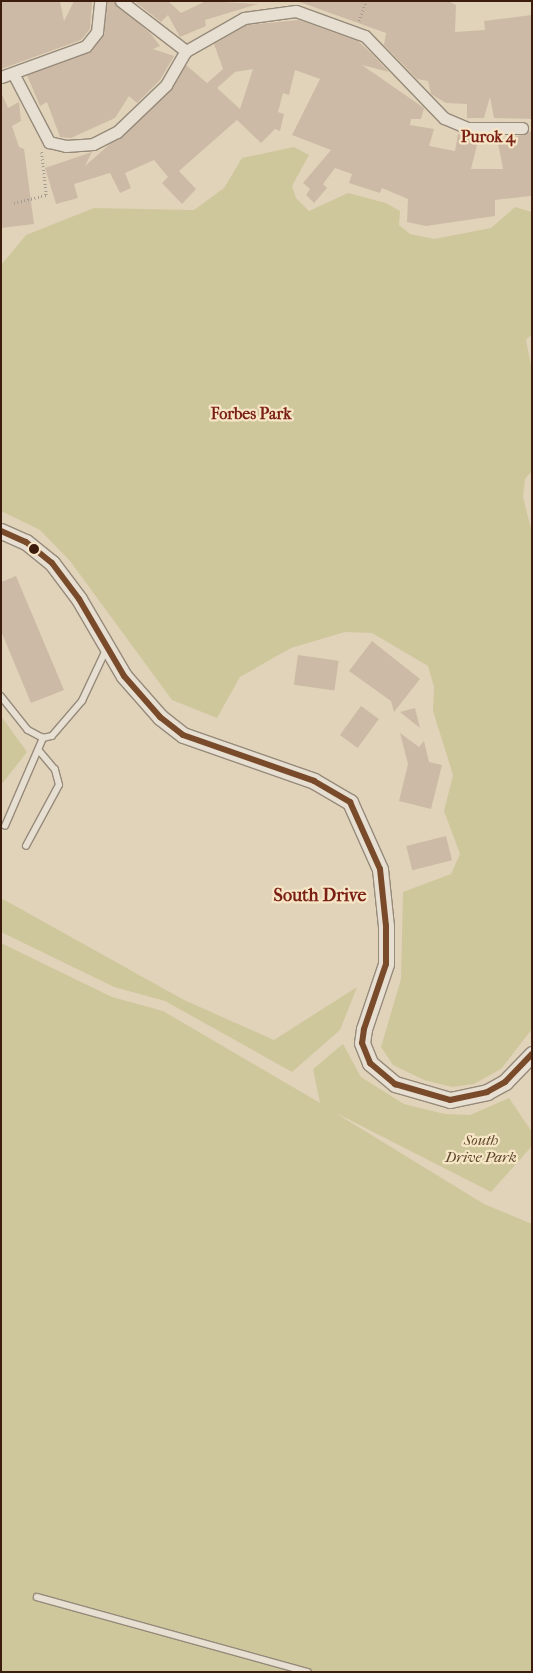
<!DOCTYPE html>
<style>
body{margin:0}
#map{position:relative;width:533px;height:1673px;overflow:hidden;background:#e1d3b9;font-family:"IM FELL French Canon",serif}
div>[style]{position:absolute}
.green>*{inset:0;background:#cec79c}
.building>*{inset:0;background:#ccbaa6;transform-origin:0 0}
.path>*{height:2.5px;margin-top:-1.25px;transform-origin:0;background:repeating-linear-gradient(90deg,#a69d93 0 1px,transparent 0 3.5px)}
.roads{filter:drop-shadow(1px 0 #968a7a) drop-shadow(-1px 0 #968a7a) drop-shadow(0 1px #968a7a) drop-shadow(0 -1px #968a7a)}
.service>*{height:5.5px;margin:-2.75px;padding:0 2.75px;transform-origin:2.75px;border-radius:2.75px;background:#e6dfd2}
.minor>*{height:11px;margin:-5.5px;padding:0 5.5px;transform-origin:5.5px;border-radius:5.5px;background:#e6dfd2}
.secondary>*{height:15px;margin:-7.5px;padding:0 7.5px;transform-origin:7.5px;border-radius:7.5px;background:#e6dfd2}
.bus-1>*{height:6px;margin:-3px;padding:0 3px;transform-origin:3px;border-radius:3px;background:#7a4b2a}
.dots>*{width:14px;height:14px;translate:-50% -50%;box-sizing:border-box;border:2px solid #f7e6c6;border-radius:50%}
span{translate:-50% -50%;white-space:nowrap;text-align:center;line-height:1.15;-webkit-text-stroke:4.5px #f7e6c6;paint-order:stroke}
.park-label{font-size:15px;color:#5c442b;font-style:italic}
.neighbourhood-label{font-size:16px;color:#7a1f14;font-weight:700}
.quarter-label{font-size:18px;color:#7a1f14;font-weight:700}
.frame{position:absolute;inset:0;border:2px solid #3c1c0d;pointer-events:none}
</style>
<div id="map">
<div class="green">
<i style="clip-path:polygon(294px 147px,309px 155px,292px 186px,296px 198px,309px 211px,348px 193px,386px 203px,400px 211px,399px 225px,410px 234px,434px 239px,491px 228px,515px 207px,532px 212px,532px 334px,526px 340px,532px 370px,532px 471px,525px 479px,523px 497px,532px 533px,532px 1029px,501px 1069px,474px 1084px,452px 1087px,424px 1080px,393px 1065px,381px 1047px,401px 979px,403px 892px,451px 874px,460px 854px,444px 811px,453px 775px,433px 711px,434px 687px,428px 666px,372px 633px,345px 632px,291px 648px,240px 677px,217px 718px,172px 700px,70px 561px,40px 530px,1px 511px,1px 265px,26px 235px,94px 208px,194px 210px,224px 188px,242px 158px)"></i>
<i style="clip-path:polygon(1px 716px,27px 752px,1px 785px)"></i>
<i style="clip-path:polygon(1px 898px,184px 1000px,274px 1040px,357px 987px,340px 1030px,292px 1072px,165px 1001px,114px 987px,1px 932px)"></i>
<i style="clip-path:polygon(1px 943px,112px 997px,163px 1011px,320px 1103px,313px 1069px,343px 1044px,361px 1077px,404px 1104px,445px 1114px,470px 1115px,509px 1098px,532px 1132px,532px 1146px,491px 1192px,334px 1112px,484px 1204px,532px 1224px,532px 1672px,1px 1672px)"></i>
</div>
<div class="building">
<i style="clip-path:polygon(1px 1px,60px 1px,64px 21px,74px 1px,92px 1px,90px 29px,81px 40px,1px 69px)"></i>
<i style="clip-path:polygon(107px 1px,114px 1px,151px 34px,160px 46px,153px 49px,174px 56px,160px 80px,137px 103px,129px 96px,115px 118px,71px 138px,60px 137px,47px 102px,40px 106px,27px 75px,92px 51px,104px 33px)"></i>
<i style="clip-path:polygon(134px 1px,168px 1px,181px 13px,206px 1px,258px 4px,205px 20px,206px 26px,180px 37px,168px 15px,161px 22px)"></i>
<i style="clip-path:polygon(297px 1px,448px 1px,456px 5px,455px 32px,485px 30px,484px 21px,532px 15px,532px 119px,494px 118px,490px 97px,484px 118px,467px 118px,467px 104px,446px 103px,431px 94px,428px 81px,417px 79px,384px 45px,386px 33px)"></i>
<i style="clip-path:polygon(evenodd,299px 20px,358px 41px,372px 54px,389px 72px,362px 65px,424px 108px,421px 119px,411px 119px,410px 125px,434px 129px,429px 146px,455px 151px,458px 134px,478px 141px,471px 169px,503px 169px,498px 143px,532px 131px,531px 196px,495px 200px,495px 216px,426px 226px,407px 222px,408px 199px,382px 188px,380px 193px,349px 183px,352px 174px,335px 168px,323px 184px,327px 188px,314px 203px,306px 195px,310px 189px,303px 183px,331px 150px,292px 135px,320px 79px,295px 70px,289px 95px,283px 93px,278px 112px,284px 114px,280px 131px,275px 129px,261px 143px,237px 120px,179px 171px,196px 189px,182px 204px,162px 183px,168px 177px,154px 160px,125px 173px,131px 188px,120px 193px,110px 173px,74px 184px,78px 198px,56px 204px,45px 168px,92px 152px,85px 166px,171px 90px,186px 65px,207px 83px,223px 69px,214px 44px,246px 25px,299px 20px,253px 69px,240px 109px,217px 88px,235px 72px,253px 69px)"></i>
<i style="clip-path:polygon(1px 92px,8px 108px,19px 102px,21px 121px,12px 126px,19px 147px,24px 149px,34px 224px,1px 228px)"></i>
<i style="clip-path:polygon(16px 576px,64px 690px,31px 703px,1px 631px,1px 582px)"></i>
<i style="clip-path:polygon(372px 641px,420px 679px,394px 712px,391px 701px,349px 671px)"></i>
<i style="left:298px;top:655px;width:41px;height:30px;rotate:8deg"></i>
<i style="left:361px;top:706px;width:22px;height:36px;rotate:36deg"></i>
<i style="clip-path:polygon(415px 708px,420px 728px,400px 712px)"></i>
<i style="clip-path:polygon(400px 733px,419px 747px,424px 741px,429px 762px,442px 765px,431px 809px,399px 801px,408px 764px)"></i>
<i style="left:446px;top:836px;width:25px;height:41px;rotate:76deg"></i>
</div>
<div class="path">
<i style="left:359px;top:21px;width:21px;rotate:-71deg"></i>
<i style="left:14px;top:203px;width:33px;rotate:-14deg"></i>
<i style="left:46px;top:195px;width:45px;rotate:-96.3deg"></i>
</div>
<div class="roads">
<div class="service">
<i style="left:1px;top:696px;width:43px;rotate:51.5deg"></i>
<i style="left:28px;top:730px;width:17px;rotate:28deg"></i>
<i style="left:43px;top:738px;width:9px;rotate:-13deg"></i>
<i style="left:52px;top:736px;width:46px;rotate:-49.4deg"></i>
<i style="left:82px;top:701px;width:56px;rotate:-64.8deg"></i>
<i style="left:5px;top:826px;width:96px;rotate:-66.6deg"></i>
<i style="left:26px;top:846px;width:69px;rotate:-61.6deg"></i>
<i style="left:59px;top:785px;width:16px;rotate:-105deg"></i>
<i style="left:55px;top:770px;width:25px;rotate:-130deg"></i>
<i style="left:37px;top:1597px;width:281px;rotate:15.5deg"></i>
</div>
<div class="minor">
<i style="left:121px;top:1px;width:82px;rotate:37.6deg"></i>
<i style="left:14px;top:75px;width:76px;rotate:62.4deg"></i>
<i style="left:49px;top:142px;width:17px;rotate:13deg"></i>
<i style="left:66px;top:146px;width:27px;rotate:-4deg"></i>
<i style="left:93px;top:144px;width:27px;rotate:-27deg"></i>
<i style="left:117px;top:132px;width:68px;rotate:-43.8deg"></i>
<i style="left:166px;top:85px;width:39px;rotate:-60deg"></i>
<i style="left:186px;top:51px;width:67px;rotate:-29.6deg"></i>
<i style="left:244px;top:18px;width:52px;rotate:-7.7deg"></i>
<i style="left:296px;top:11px;width:73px;rotate:19.9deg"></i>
<i style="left:365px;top:36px;width:114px;rotate:46.1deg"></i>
<i style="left:444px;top:118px;width:25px;rotate:23deg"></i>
<i style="left:467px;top:128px;width:55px"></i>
<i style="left:1px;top:77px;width:90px;rotate:-20deg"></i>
<i style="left:86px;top:46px;width:18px;rotate:-52deg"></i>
<i style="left:97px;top:32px;width:31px;rotate:-84deg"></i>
</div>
<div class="secondary">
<i style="left:1px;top:531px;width:27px;rotate:24deg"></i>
<i style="left:26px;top:542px;width:33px;rotate:39deg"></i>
<i style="left:52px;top:563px;width:45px;rotate:53.1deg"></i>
<i style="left:79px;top:599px;width:89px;rotate:59.7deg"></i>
<i style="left:124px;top:676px;width:55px;rotate:48.7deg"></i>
<i style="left:160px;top:717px;width:29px;rotate:38deg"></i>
<i style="left:183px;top:735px;width:139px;rotate:19.3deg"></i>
<i style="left:314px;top:781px;width:42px;rotate:30.3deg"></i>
<i style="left:350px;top:802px;width:73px;rotate:65.9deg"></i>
<i style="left:380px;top:869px;width:57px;rotate:84deg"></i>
<i style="left:386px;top:926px;width:38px;rotate:90deg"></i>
<i style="left:386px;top:964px;width:69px;rotate:108.7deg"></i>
<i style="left:364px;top:1029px;width:14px;rotate:98deg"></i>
<i style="left:362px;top:1043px;width:22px;rotate:68deg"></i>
<i style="left:370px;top:1063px;width:33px;rotate:40deg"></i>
<i style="left:395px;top:1084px;width:57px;rotate:16.2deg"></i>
<i style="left:450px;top:1100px;width:38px;rotate:-12deg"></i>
<i style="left:487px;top:1092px;width:21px;rotate:-29deg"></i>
<i style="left:505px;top:1082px;width:39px;rotate:-46deg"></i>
</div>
</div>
<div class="bus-1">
<i style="left:1px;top:531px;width:27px;rotate:24deg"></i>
<i style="left:26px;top:542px;width:33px;rotate:39deg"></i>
<i style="left:52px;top:563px;width:45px;rotate:53.1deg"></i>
<i style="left:79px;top:599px;width:89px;rotate:59.7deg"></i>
<i style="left:124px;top:676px;width:55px;rotate:48.7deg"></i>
<i style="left:160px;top:717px;width:29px;rotate:38deg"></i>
<i style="left:183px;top:735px;width:139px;rotate:19.3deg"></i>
<i style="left:314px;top:781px;width:42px;rotate:30.3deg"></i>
<i style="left:350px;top:802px;width:73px;rotate:65.9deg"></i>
<i style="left:380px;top:869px;width:57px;rotate:84deg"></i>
<i style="left:386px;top:926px;width:38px;rotate:90deg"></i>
<i style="left:386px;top:964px;width:69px;rotate:108.7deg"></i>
<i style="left:364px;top:1029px;width:14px;rotate:98deg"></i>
<i style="left:362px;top:1043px;width:22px;rotate:68deg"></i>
<i style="left:370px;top:1063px;width:33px;rotate:40deg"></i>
<i style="left:395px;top:1084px;width:57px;rotate:16.2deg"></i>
<i style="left:450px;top:1100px;width:38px;rotate:-12deg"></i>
<i style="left:487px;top:1092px;width:21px;rotate:-29deg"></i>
<i style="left:505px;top:1082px;width:39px;rotate:-46deg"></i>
</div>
<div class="dots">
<i style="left:34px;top:549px;background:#3c1c0d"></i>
</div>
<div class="park-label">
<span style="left:481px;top:1149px">South<br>Drive Park</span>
</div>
<div class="neighbourhood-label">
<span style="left:488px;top:137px">Purok 4</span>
<span style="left:251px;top:414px">Forbes Park</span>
</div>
<div class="quarter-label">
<span style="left:320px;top:896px">South Drive</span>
</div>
<div class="frame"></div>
</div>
